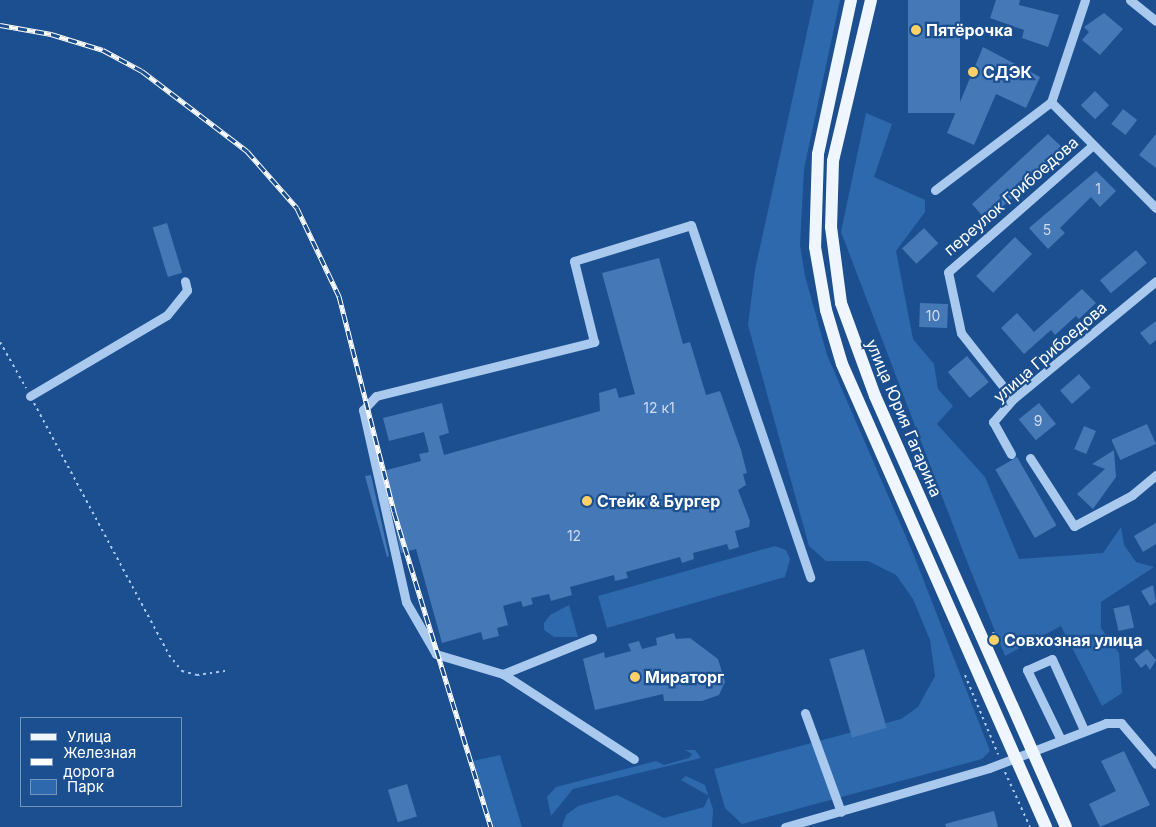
<!DOCTYPE html>
<meta charset="utf-8">
<style>
body{margin:0}
#map{position:relative;width:1156px;height:827px;overflow:hidden;background:#1b4f8f;font-family:Inter,sans-serif}
div>[style]{position:absolute}
.green>*{inset:0;background:#2e69ad}
.building>*{inset:0;background:#4478b7;transform-origin:0 0}
.path>*{height:2px;margin-top:-1px;transform-origin:0;background:repeating-linear-gradient(90deg,#a9c9ee 0 2.5px,transparent 0 6.5px)}
.minor>*{height:9px;margin:-4.5px;padding:0 4.5px;transform-origin:4.5px;border-radius:4.5px;background:#a9c9ee}
.major>*{height:12px;margin:-6px;padding:0 6px;transform-origin:6px;border-radius:6px;background:#f0f6ff}
.rail>*{height:5px;margin-top:-2.5px;transform-origin:0;background:repeating-linear-gradient(90deg,#1b4f8f 0 9px,#fff 0 18px);box-sizing:border-box;border-block:1px solid #fff}
.dots>*{width:14px;height:14px;translate:-50% -50%;box-sizing:border-box;border:2px solid #1b4f8f;border-radius:50%}
span{translate:-50% -50%;white-space:nowrap;text-align:center;line-height:1.15;-webkit-text-stroke:4.5px #1b4f8f;paint-order:stroke}
.number-label{font-size:14px;color:#d0dded}
.number-label span{-webkit-text-stroke-width:0}
.poi-label{font-size:16px;color:#fff;font-weight:700}
.left{translate:0 -50%;text-align:left}
.street-label{font-size:16px;color:#fff}
.legend{position:absolute;left:20px;top:717px;width:162px;height:90px;box-sizing:border-box;background:#1b4f8f;border:1px solid #7695bc;margin:0;padding:6px 9px;list-style:none;font-size:15px;color:#fff}
.legend li{display:flex;align-items:center;gap:10px;height:25px}
.legend b{width:25px;border:1px solid #7695bc}
</style>
<div id="map">
<div class="green">
<i style="clip-path:polygon(814px 0,840px 0,804px 169px,800px 245px,805px 276px,827px 355px,913px 553px,990px 751px,982px 759px,742px 824px,725px 808px,714px 769px,901px 719px,918px 707px,935px 676px,930px 640px,913px 599px,896px 575px,868px 561px,826px 561px,809px 546px,748px 325px,755px 270px)"></i>
<i style="clip-path:polygon(866px 113px,892px 124px,874px 177px,925px 200px,925px 212px,896px 251px,913px 339px,934px 364px,938px 389px,953px 406px,937px 424px,985px 477px,1019px 559px,1103px 553px,1121px 527px,1124px 545px,1136px 562px,1154px 567px,1101px 602px,1101px 628px,1119px 653px,1122px 693px,1102px 706px,1061px 626px,1005px 656px,966px 559px,841px 232px)"></i>
<i style="clip-path:polygon(775px 546px,786px 550px,790px 559px,785px 577px,607px 628px,598px 596px)"></i>
<i style="clip-path:polygon(569px 605px,578px 637px,554px 637px,544px 630px,544px 623px,550px 615px)"></i>
<i style="clip-path:polygon(685px 750px,695px 750px,701px 758px,573px 789px,551px 816px,547px 797px,556px 787px,656px 761px,664px 765px,689px 758px,692px 754px)"></i>
<i style="clip-path:polygon(500px 755px,522px 827px,490px 827px,473px 761px)"></i>
<i style="clip-path:polygon(686px 776px,705px 785px,713px 809px,712px 827px,562px 827px,566px 815px,578px 806px,617px 795px,664px 818px,704px 807px,709px 796px,681px 780px)"></i>
</div>
<div class="building">
<i style="left:908px;top:0;width:52px;height:113px"></i>
<i style="clip-path:polygon(996px 0,1020px 0,1019px 5px,1059px 15px,1048px 47px,1022px 38px,1024px 30px,990px 18px)"></i>
<i style="clip-path:polygon(1104px 13px,1123px 29px,1100px 55px,1082px 40px,1089px 32px,1084px 27px)"></i>
<i style="clip-path:polygon(983px 47px,1040px 77px,1026px 108px,996px 94px,974px 145px,947px 133px)"></i>
<i style="left:1095px;top:91px;width:20px;height:20px;rotate:45deg"></i>
<i style="left:1123px;top:109px;width:18px;height:19px;rotate:38deg"></i>
<i style="clip-path:polygon(1048px 134px,1067px 152px,986px 220px,972px 204px)"></i>
<i style="clip-path:polygon(1156px 134px,1156px 168px,1139px 155px)"></i>
<i style="clip-path:polygon(1096px 171px,1116px 191px,1100px 207px,1091px 197px,1060px 228px,1065px 233px,1048px 249px,1029px 228px)"></i>
<i style="left:167px;top:223px;width:52px;height:15px;rotate:73deg"></i>
<i style="left:924px;top:228px;width:21px;height:30px;rotate:47deg"></i>
<i style="left:1015px;top:237px;width:24px;height:55px;rotate:45deg"></i>
<i style="left:1136px;top:250px;width:17px;height:47px;rotate:50deg"></i>
<i style="clip-path:polygon(659px 258px,683px 344px,690px 342px,706px 395px,720px 391px,741px 450px,747px 473px,743px 474px,746px 485px,738px 490px,750px 521px,749px 527px,735px 531px,739px 547px,729px 550px,727px 544px,693px 553px,694px 559px,682px 563px,680px 557px,626px 572px,628px 578px,615px 581px,614px 575px,570px 587px,572px 595px,551px 601px,549px 594px,531px 598px,533px 604px,523px 607px,521px 601px,503px 606px,508px 625px,497px 628px,499px 636px,483px 640px,481px 632px,442px 643px,416px 549px,401px 553px,383px 471px,421px 461px,419px 454px,429px 452px,424px 432px,389px 441px,383px 418px,442px 403px,449px 433px,439px 436px,444px 455px,600px 411px,599px 393px,616px 388px,619px 398px,635px 394px,602px 273px)"></i>
<i style="clip-path:polygon(1082px 289px,1096px 303px,1079px 319px,1076px 316px,1055px 335px,1051px 330px,1024px 354px,1001px 328px,1017px 313px,1034px 332px)"></i>
<i style="left:920px;top:303px;width:28px;height:24px;rotate:2deg"></i>
<i style="clip-path:polygon(1156px 321px,1156px 340px,1150px 345px,1140px 333px)"></i>
<i style="left:967px;top:356px;width:34px;height:25px;rotate:50deg"></i>
<i style="left:1079px;top:374px;width:18px;height:25px;rotate:49deg"></i>
<i style="left:1039px;top:403px;width:27px;height:26px;rotate:51deg"></i>
<i style="left:1147px;top:424px;width:22px;height:39px;rotate:66deg"></i>
<i style="left:1084px;top:426px;width:13px;height:25px;rotate:23deg"></i>
<i style="clip-path:polygon(1114px 450px,1116px 477px,1093px 509px,1077px 494px,1105px 469px,1092px 464px)"></i>
<i style="left:1017px;top:457px;width:79px;height:25px;rotate:60deg"></i>
<i style="clip-path:polygon(371px 475px,389px 556px,387px 557px,365px 476px)"></i>
<i style="clip-path:polygon(1156px 523px,1156px 544px,1143px 552px,1134px 536px)"></i>
<i style="clip-path:polygon(1153px 585px,1156px 602px,1150px 606px,1141px 591px)"></i>
<i style="left:1129px;top:605px;width:23px;height:16px;rotate:77deg"></i>
<i style="clip-path:polygon(674px 633px,676px 639px,690px 638px,718px 659px,725px 682px,719px 695px,702px 701px,664px 701px,663px 694px,595px 710px,583px 659px,604px 652px,605px 658px,631px 651px,628px 644px,639px 641px,642px 649px,657px 645px,656px 638px)"></i>
<i style="left:864px;top:649px;width:82px;height:36px;rotate:74deg"></i>
<i style="clip-path:polygon(1147px 649px,1156px 660px,1150px 670px,1146px 664px,1141px 668px,1134px 659px)"></i>
<i style="clip-path:polygon(1124px 751px,1150px 805px,1100px 827px,1089px 804px,1116px 791px,1101px 761px)"></i>
<i style="left:407px;top:784px;width:34px;height:20px;rotate:73deg"></i>
<i style="clip-path:polygon(994px 811px,998px 827px,946px 827px,945px 824px)"></i>
</div>
<div class="path">
<i style="left:0;top:342px;width:53px;rotate:60.5deg"></i>
<i style="left:34px;top:403px;width:286px;rotate:61.8deg"></i>
<i style="left:169px;top:655px;width:21px;rotate:51deg"></i>
<i style="left:182px;top:671px;width:16px;rotate:15deg"></i>
<i style="left:197px;top:675px;width:30px;rotate:-8deg"></i>
<i style="left:993px;top:632px;width:10px;rotate:61deg"></i>
<i style="left:965px;top:675px;width:86px;rotate:67.3deg"></i>
<i style="left:1005px;top:772px;width:60px;rotate:65.6deg"></i>
</div>
<div class="minor">
<i style="left:1085px;top:0;width:108px;rotate:108.4deg"></i>
<i style="left:1051px;top:102px;width:149px;rotate:45.3deg"></i>
<i style="left:1130px;top:0;width:33px;rotate:39deg"></i>
<i style="left:935px;top:190px;width:146px;rotate:-37.2deg"></i>
<i style="left:30px;top:396px;width:159px;rotate:-30.6deg"></i>
<i style="left:167px;top:315px;width:32px;rotate:-51deg"></i>
<i style="left:187px;top:290px;width:9px;rotate:-103deg"></i>
<i style="left:1013px;top:399px;width:84px;rotate:-128.2deg"></i>
<i style="left:961px;top:333px;width:62px;rotate:-102deg"></i>
<i style="left:948px;top:272px;width:191px;rotate:-41.2deg"></i>
<i style="left:1011px;top:454px;width:37px;rotate:-119deg"></i>
<i style="left:993px;top:422px;width:30px;rotate:-49deg"></i>
<i style="left:1013px;top:399px;width:185px;rotate:-39.5deg"></i>
<i style="left:1030px;top:458px;width:81px;rotate:57.1deg"></i>
<i style="left:1074px;top:526px;width:66px;rotate:-28.1deg"></i>
<i style="left:1132px;top:495px;width:31px;rotate:-40deg"></i>
<i style="left:592px;top:638px;width:96px;rotate:158deg"></i>
<i style="left:503px;top:674px;width:156px;rotate:33deg"></i>
<i style="left:503px;top:674px;width:70px;rotate:-163.4deg"></i>
<i style="left:436px;top:654px;width:60px;rotate:-120deg"></i>
<i style="left:406px;top:602px;width:197px;rotate:-102.6deg"></i>
<i style="left:363px;top:410px;width:19px;rotate:-47deg"></i>
<i style="left:376px;top:396px;width:225px;rotate:-13.9deg"></i>
<i style="left:594px;top:342px;width:83px;rotate:-103.9deg"></i>
<i style="left:574px;top:261px;width:122px;rotate:-17.1deg"></i>
<i style="left:691px;top:225px;width:372px;rotate:71.3deg"></i>
<i style="left:805px;top:713px;width:105px;rotate:70deg"></i>
<i style="left:1061px;top:740px;width:78px;rotate:-115.9deg"></i>
<i style="left:1027px;top:670px;width:27px;rotate:-24deg"></i>
<i style="left:1052px;top:659px;width:78px;rotate:65.7deg"></i>
<i style="left:785px;top:827px;width:212px;rotate:-16.1deg"></i>
<i style="left:989px;top:768px;width:125px;rotate:-21deg"></i>
<i style="left:1106px;top:723px;width:15px"></i>
<i style="left:1121px;top:723px;width:54px;rotate:49.5deg"></i>
</div>
<div class="major">
<i style="left:851px;top:0;width:157px;rotate:102.1deg"></i>
<i style="left:818px;top:154px;width:93px;rotate:91.8deg"></i>
<i style="left:815px;top:247px;width:64px;rotate:80.1deg"></i>
<i style="left:826px;top:310px;width:56px;rotate:73.5deg"></i>
<i style="left:842px;top:364px;width:506px;rotate:66.22deg"></i>
<i style="left:871px;top:0;width:165px;rotate:103.3deg"></i>
<i style="left:833px;top:161px;width:66px;rotate:91.7deg"></i>
<i style="left:831px;top:227px;width:77px;rotate:82.5deg"></i>
<i style="left:841px;top:303px;width:99px;rotate:69.9deg"></i>
<i style="left:875px;top:396px;width:471px;rotate:66.1deg"></i>
</div>
<div class="rail">
<i style="left:0;top:25px;width:52px;rotate:10deg"></i>
<i style="left:51px;top:34px;width:54px;rotate:17.1deg"></i>
<i style="left:103px;top:50px;width:44px;rotate:28.3deg"></i>
<i style="left:142px;top:71px;width:132px;rotate:37.3deg"></i>
<i style="left:247px;top:151px;width:76px;rotate:48.7deg"></i>
<i style="left:297px;top:208px;width:98px;rotate:64.5deg"></i>
<i style="left:339px;top:296px;width:223px;rotate:75.7deg"></i>
<i style="left:394px;top:512px;width:330px;rotate:72.9deg"></i>
</div>
<div class="dots">
<i style="left:916px;top:30px;background:#ffd166"></i>
<i style="left:973px;top:72px;background:#ffd166"></i>
<i style="left:587px;top:501px;background:#ffd166"></i>
<i style="left:994px;top:640px;background:#ffd166"></i>
<i style="left:635px;top:677px;background:#ffd166"></i>
</div>
<div class="number-label">
<span style="left:1098px;top:189px">1</span>
<span style="left:1047px;top:230px">5</span>
<span style="left:933px;top:316px">10</span>
<span style="left:659px;top:408px">12 к1</span>
<span style="left:1038px;top:421px">9</span>
<span style="left:574px;top:536px">12</span>
</div>
<div class="poi-label">
<span class="left" style="left:926px;top:30px">Пятёрочка</span>
<span class="left" style="left:983px;top:72px">СДЭК</span>
<span class="left" style="left:597px;top:501px">Стейк &amp; Бургер</span>
<span class="left" style="left:1004px;top:640px">Совхозная улица</span>
<span class="left" style="left:645px;top:677px">Мираторг</span>
</div>
<div class="street-label">
<span style="left:1011px;top:196px;rotate:-41deg">переулок Грибоедова</span>
<span style="left:1050px;top:352px;rotate:-41deg">улица Грибоедова</span>
<span style="left:904px;top:418px;rotate:67deg">улица Юрия Гагарина</span>
</div>
<ul class="legend">
<li><b style="height:6px;background:#f0f6ff"></b>Улица</li>
<li><b style="height:6px;background:#fff"></b>Железная дорога</li>
<li><b style="height:14px;background:#2e69ad"></b>Парк</li>
</ul>
</div>
